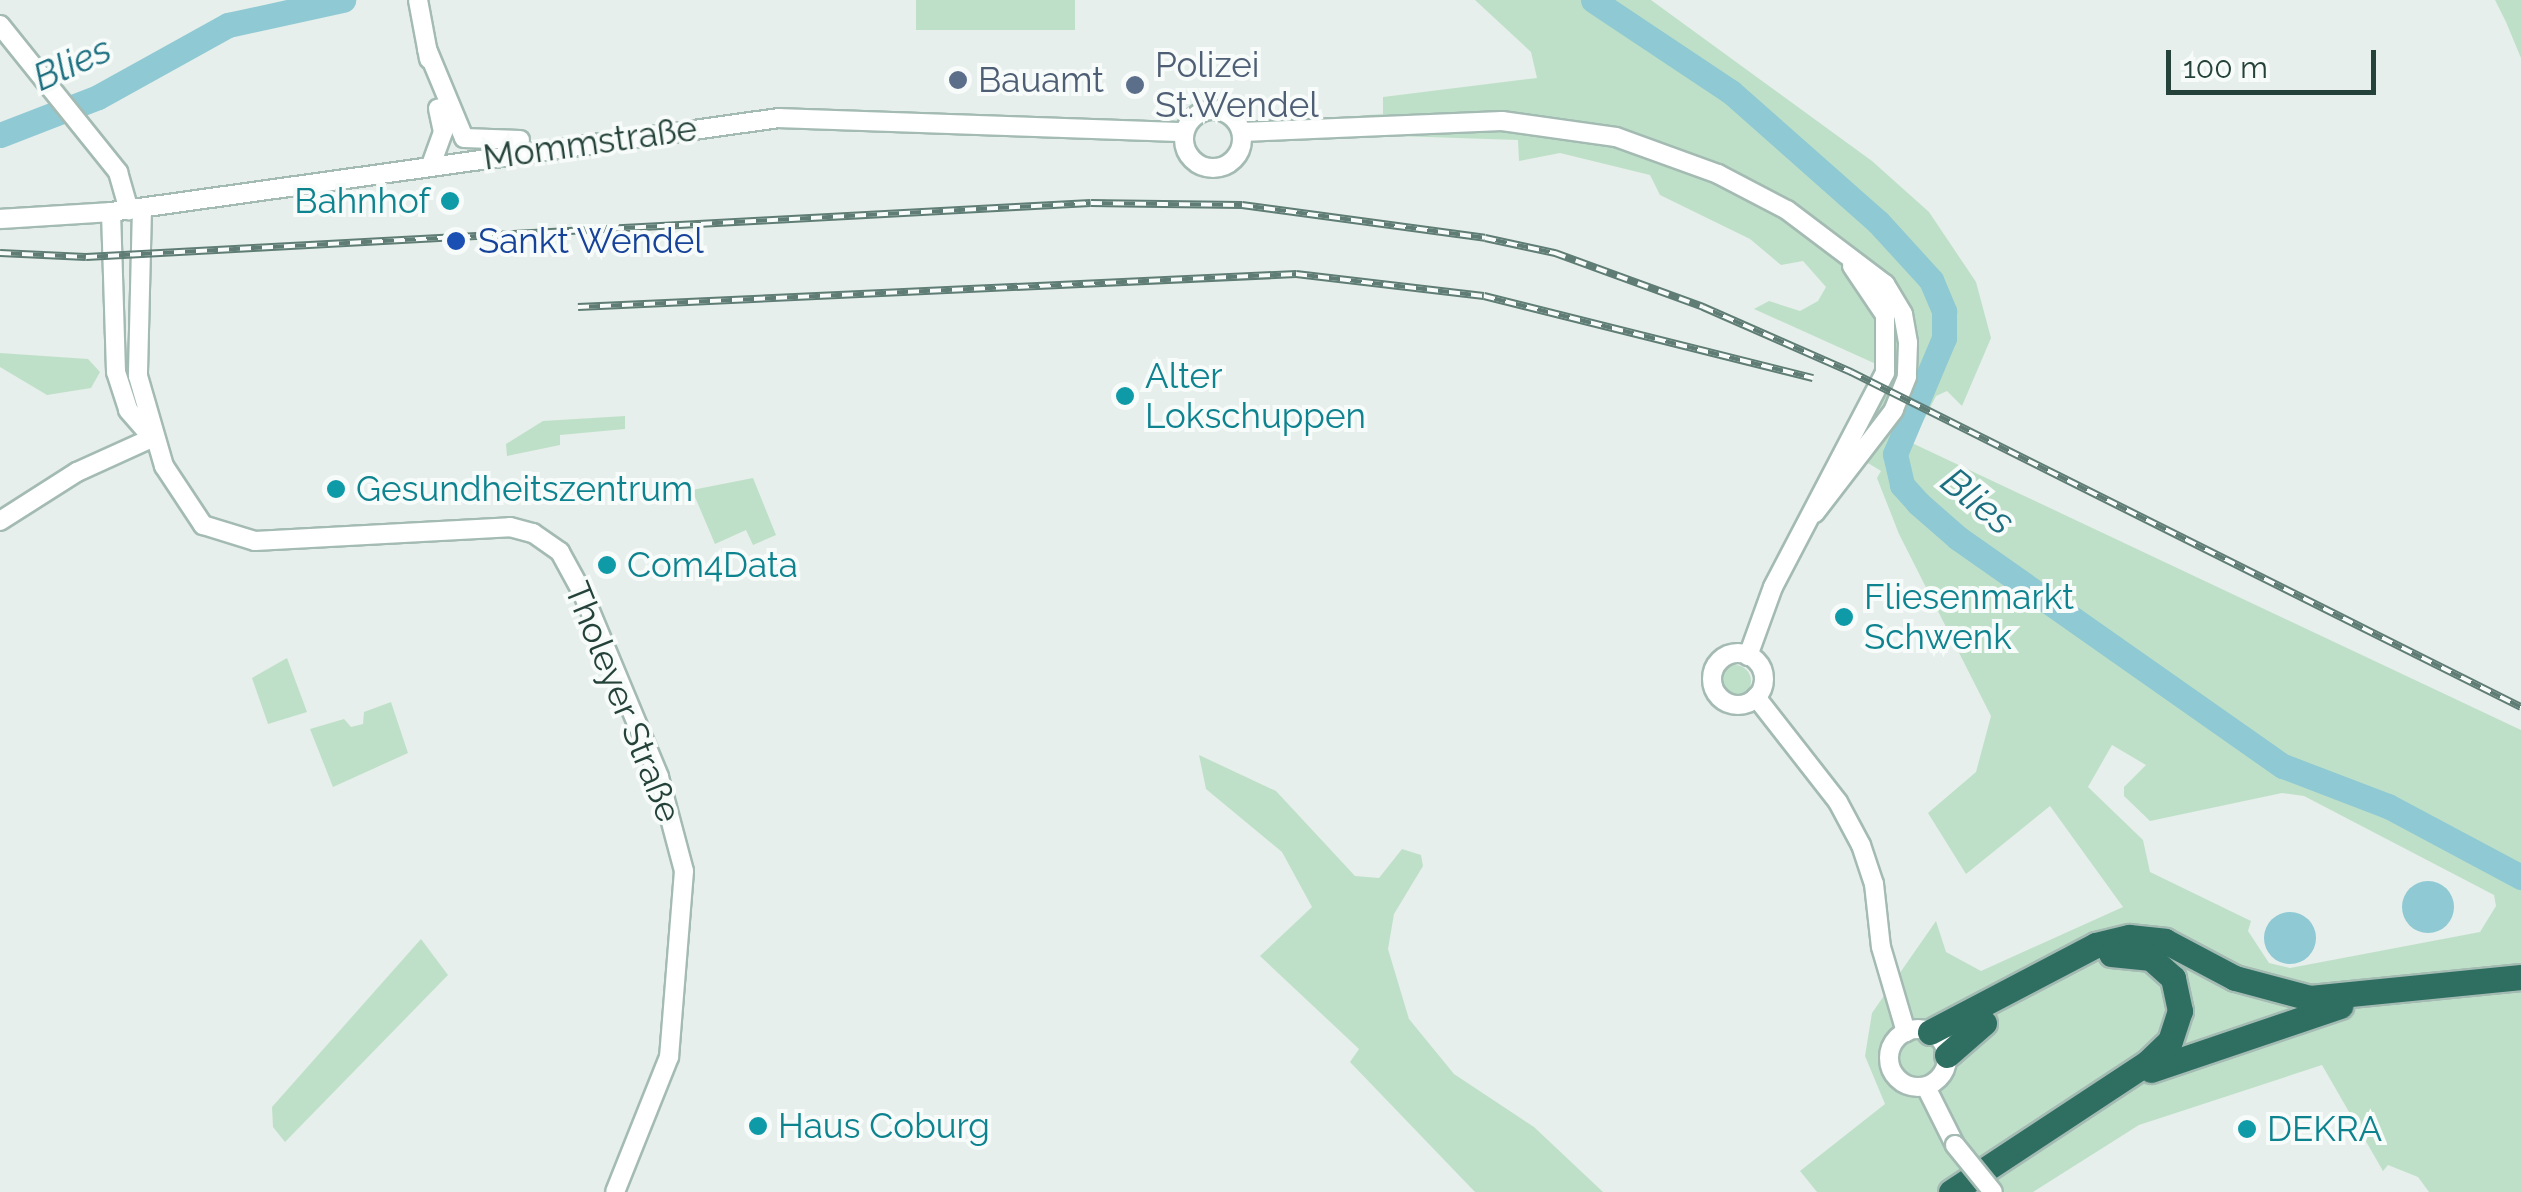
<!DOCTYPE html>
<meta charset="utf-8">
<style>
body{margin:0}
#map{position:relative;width:2521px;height:1192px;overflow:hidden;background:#e6efeb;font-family:Raleway,sans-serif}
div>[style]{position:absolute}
.green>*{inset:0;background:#bfe0c8;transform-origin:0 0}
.round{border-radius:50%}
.water>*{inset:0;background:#8ec9d4}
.river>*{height:25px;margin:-12.5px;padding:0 12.5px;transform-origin:12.5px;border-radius:12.5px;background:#8ec9d4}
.roads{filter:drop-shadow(2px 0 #a4bbb3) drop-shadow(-2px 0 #a4bbb3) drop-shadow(0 2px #a4bbb3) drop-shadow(0 -2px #a4bbb3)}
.secondary>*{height:18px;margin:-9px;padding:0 9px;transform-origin:9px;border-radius:9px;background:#fff}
.secondary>.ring{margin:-9px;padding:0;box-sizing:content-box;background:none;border:18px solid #fff;border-radius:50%}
.highway>*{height:25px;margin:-12.5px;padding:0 12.5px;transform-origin:12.5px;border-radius:12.5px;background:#2f6f62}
.rail>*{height:8px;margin-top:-4px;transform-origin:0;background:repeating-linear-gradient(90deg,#f7fbf9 0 11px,#5f7d75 0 22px);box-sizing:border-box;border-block:2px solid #5f7d75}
.bridges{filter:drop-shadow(2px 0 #a4bbb3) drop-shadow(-2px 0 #a4bbb3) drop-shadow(0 2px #a4bbb3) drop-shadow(0 -2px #a4bbb3)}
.secondary-bridge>*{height:18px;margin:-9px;padding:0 9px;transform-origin:9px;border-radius:9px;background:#fff}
.dots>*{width:28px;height:28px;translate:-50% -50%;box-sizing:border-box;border:5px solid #f7fbf9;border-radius:50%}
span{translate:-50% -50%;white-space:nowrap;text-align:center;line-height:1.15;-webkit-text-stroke:8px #f7fbf9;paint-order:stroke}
.service-label{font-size:35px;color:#4e5e75}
.left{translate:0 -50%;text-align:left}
.street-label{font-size:35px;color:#24423a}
.culture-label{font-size:35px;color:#0d838f}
.right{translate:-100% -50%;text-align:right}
.transit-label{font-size:35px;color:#164399}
.water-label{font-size:38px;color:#1c6f80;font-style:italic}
.scale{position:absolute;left:2166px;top:50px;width:210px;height:45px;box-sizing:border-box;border:5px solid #24423a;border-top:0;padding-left:12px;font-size:30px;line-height:35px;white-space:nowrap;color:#24423a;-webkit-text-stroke:8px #f7fbf9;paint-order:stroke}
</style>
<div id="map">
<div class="green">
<i style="left:916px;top:0;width:159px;height:30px"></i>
<i style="clip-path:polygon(evenodd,1475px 0,1651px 0,1872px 161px,1929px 212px,1976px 282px,1991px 338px,1962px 406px,1947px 391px,1936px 396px,1912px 443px,2521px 730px,2521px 1192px,2429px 1192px,2418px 1177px,2388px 1165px,2383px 1171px,2322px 1065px,2139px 1125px,2033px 1192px,1817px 1192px,1800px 1171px,1885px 1104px,1865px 1056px,1872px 1013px,1936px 921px,1946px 952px,1981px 971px,2123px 907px,2050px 806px,1966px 874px,1928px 813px,1976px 772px,1991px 716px,1899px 534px,1877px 478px,1881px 471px,1840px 446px,1876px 364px,1754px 309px,1769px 301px,1800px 311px,1818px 301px,1826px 287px,1803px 261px,1781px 265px,1750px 239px,1660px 195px,1650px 175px,1560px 153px,1519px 161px,1518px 140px,1396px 136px,1247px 143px,1243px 118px,1258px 123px,1383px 114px,1383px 97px,1537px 78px,1531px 52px,1475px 0,2112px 745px,2146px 765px,2124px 787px,2124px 796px,2150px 821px,2282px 793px,2304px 796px,2494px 895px,2496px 906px,2480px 932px,2290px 968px,2269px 963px,2248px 931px,2251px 921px,2150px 872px,2143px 840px,2088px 787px,2112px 745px)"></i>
<i style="clip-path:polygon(2495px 0,2521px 0,2521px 58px,2506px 22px)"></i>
<i style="clip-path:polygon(0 353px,88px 359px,100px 372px,91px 388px,47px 395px,0 367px)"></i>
<i style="clip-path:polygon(625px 416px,625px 429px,560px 435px,560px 445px,507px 456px,506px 444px,543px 421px)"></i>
<i style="clip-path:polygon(753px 478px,776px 535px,753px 545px,746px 530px,715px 544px,692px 490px)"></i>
<i style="clip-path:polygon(287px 658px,307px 712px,268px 724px,252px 678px)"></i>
<i class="round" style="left:1719px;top:665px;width:32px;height:32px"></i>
<i style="clip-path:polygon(391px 702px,408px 753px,333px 787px,310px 729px,344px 719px,351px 727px,363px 724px,364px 712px)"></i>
<i style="clip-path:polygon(1199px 755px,1276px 791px,1355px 876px,1379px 878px,1402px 849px,1421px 855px,1423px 866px,1394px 914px,1388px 949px,1409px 1019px,1454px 1074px,1534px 1127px,1603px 1192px,1475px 1192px,1350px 1062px,1359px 1049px,1260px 956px,1312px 907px,1282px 852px,1206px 789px)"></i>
<i style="clip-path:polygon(421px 939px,448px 975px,285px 1142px,273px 1127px,272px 1107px)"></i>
</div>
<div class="water">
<i class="round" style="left:2402px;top:881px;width:52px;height:52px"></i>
<i class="round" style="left:2264px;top:912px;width:52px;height:52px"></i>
</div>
<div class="river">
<i style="left:1593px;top:0;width:166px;rotate:33.7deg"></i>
<i style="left:1731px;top:92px;width:196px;rotate:41.5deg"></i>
<i style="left:1878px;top:222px;width:79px;rotate:47.6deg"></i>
<i style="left:1931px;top:280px;width:34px;rotate:67deg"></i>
<i style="left:1944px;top:311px;width:27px;rotate:90deg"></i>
<i style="left:1944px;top:338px;width:126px;rotate:112.9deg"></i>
<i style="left:1895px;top:454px;width:32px;rotate:77deg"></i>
<i style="left:1902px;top:485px;width:24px;rotate:48deg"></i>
<i style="left:1918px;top:503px;width:53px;rotate:41.2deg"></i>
<i style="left:1958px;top:538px;width:397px;rotate:35.1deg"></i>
<i style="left:2283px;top:766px;width:112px;rotate:20.9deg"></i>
<i style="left:2388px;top:806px;width:151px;rotate:28.1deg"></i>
<i style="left:0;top:135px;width:105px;rotate:-21.2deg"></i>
<i style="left:98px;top:97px;width:149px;rotate:-29deg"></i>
<i style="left:228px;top:25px;width:118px;rotate:-12.3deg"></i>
</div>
<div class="roads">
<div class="secondary">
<i style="left:418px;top:0;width:60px;rotate:79.4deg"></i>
<i style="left:0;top:25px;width:189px;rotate:51.2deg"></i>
<i style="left:118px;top:172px;width:40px;rotate:74deg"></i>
<i style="left:427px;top:49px;width:96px;rotate:67.4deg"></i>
<i style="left:464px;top:138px;width:56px;rotate:2deg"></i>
<i class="ring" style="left:1184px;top:110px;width:40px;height:40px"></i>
<i style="left:1242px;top:132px;width:260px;rotate:-2.4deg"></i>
<i style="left:1502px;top:121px;width:115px;rotate:8deg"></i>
<i style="left:1616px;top:137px;width:109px;rotate:19.9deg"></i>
<i style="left:1718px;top:174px;width:78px;rotate:27.6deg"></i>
<i style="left:1787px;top:210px;width:123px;rotate:37.1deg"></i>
<i style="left:1885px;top:284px;width:35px;rotate:59deg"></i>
<i style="left:1903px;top:314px;width:29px;rotate:80deg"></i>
<i style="left:1908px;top:343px;width:34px;rotate:92deg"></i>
<i style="left:1907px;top:377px;width:35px;rotate:112deg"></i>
<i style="left:1894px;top:410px;width:130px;rotate:127.5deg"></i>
<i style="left:431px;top:165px;width:35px;rotate:-70deg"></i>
<i style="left:443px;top:132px;width:24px;rotate:-102deg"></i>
<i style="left:142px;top:208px;width:168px;rotate:91.4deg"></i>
<i style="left:138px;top:376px;width:94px;rotate:73.9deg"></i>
<i style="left:164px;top:466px;width:71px;rotate:56.5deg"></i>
<i style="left:203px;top:525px;width:54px;rotate:17.1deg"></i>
<i style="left:255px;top:541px;width:255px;rotate:-3.1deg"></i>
<i style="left:510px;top:527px;width:24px;rotate:15deg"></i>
<i style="left:533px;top:533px;width:33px;rotate:35deg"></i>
<i style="left:560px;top:552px;width:48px;rotate:61.3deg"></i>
<i style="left:583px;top:594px;width:198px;rotate:67.4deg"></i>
<i style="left:659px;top:777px;width:97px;rotate:75.1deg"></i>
<i style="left:684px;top:871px;width:187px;rotate:94.6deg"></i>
<i style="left:669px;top:1057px;width:145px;rotate:111.8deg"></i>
<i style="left:111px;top:212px;width:160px;rotate:88.2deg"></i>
<i style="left:116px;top:372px;width:40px;rotate:72deg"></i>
<i style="left:128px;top:410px;width:32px;rotate:49deg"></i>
<i style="left:0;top:219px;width:111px;rotate:-3.6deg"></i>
<i style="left:111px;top:212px;width:675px;rotate:-8.01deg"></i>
<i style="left:779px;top:118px;width:405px;rotate:2deg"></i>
<i style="left:0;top:521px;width:91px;rotate:-32.5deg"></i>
<i style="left:77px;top:472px;width:82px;rotate:-24.4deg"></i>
<i class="ring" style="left:1712px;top:653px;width:34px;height:34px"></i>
<i style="left:1748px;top:656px;width:73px;rotate:-70.1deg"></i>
<i style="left:1773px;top:587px;width:242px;rotate:-62.4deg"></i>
<i style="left:1885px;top:373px;width:58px;rotate:-90deg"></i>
<i style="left:1885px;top:315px;width:59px;rotate:-124deg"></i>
<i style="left:1756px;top:697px;width:133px;rotate:52deg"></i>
<i style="left:1838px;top:802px;width:49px;rotate:61.9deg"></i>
<i style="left:1861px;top:845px;width:41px;rotate:71.6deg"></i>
<i style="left:1874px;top:884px;width:63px;rotate:83.7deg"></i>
<i style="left:1881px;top:947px;width:89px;rotate:73.6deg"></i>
<i class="ring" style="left:1889px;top:1029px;width:40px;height:40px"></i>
<i style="left:1926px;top:1087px;width:65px;rotate:63.4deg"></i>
</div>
<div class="highway">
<i style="left:1930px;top:1032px;width:187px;rotate:-27.7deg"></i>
<i style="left:2096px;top:945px;width:34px;rotate:-14deg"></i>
<i style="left:2129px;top:937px;width:36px;rotate:6deg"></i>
<i style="left:2165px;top:941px;width:79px;rotate:27.9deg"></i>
<i style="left:2235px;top:978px;width:78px;rotate:14.9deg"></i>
<i style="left:2310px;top:998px;width:212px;rotate:-5.7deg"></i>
<i style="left:1947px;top:1055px;width:49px;rotate:-40.9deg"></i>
<i style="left:2151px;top:1070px;width:200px;rotate:-18.7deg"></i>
<i style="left:1951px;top:1192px;width:236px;rotate:-33.4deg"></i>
<i style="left:2148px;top:1062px;width:30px;rotate:-44deg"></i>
<i style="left:2170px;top:1041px;width:32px;rotate:-72deg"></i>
<i style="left:2180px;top:1011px;width:34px;rotate:-102deg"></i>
<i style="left:2173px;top:978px;width:30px;rotate:-138deg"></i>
<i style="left:2151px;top:958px;width:40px;rotate:-174.3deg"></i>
</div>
</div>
<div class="rail">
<i style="left:0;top:253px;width:86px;rotate:2.7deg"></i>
<i style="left:86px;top:257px;width:1006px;rotate:-3.08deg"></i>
<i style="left:1091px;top:203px;width:151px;rotate:0.8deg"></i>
<i style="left:1242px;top:205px;width:245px;rotate:7.7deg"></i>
<i style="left:1485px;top:238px;width:72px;rotate:12.1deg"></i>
<i style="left:1555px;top:253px;width:158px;rotate:20deg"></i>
<i style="left:1703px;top:307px;width:162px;rotate:23.7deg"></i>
<i style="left:1851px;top:372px;width:749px;rotate:26.57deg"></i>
<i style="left:578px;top:307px;width:719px;rotate:-2.63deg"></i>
<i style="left:1296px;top:274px;width:189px;rotate:6.7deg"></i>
<i style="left:1484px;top:296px;width:339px;rotate:14deg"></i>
</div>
<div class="bridges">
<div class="secondary-bridge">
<i style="left:1955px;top:1145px;width:60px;rotate:51deg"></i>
</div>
</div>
<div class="dots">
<i style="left:958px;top:80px;background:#5c6f8a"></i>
<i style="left:1135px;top:85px;background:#5c6f8a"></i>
<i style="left:450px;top:201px;background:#0f9aa8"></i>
<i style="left:456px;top:241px;background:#1a4fb4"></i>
<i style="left:1125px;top:396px;background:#0f9aa8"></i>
<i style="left:336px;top:489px;background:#0f9aa8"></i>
<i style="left:607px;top:565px;background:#0f9aa8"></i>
<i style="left:1844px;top:617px;background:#0f9aa8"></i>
<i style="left:758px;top:1126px;background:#0f9aa8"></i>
<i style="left:2247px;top:1129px;background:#0f9aa8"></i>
</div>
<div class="service-label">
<span class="left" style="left:1155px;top:85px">Polizei<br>St.Wendel</span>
<span class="left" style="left:978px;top:80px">Bauamt</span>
</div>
<div class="street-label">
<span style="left:590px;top:143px;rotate:-8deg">Mommstraße</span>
<span style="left:623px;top:702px;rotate:68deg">Tholeyer Straße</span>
</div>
<div class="culture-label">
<span class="right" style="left:430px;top:201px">Bahnhof</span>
<span class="left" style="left:1145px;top:396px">Alter<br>Lokschuppen</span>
<span class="left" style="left:356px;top:489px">Gesundheitszentrum</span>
<span class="left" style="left:627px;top:565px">Com4Data</span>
<span class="left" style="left:1864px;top:617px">Fliesenmarkt<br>Schwenk</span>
<span class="left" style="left:778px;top:1126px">Haus Coburg</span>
<span class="left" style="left:2267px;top:1129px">DEKRA</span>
</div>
<div class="transit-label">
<span class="left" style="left:478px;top:241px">Sankt Wendel</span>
</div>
<div class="water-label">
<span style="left:72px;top:63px;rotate:-24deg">Blies</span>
<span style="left:1978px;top:501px;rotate:39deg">Blies</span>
</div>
<div class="scale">100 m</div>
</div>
